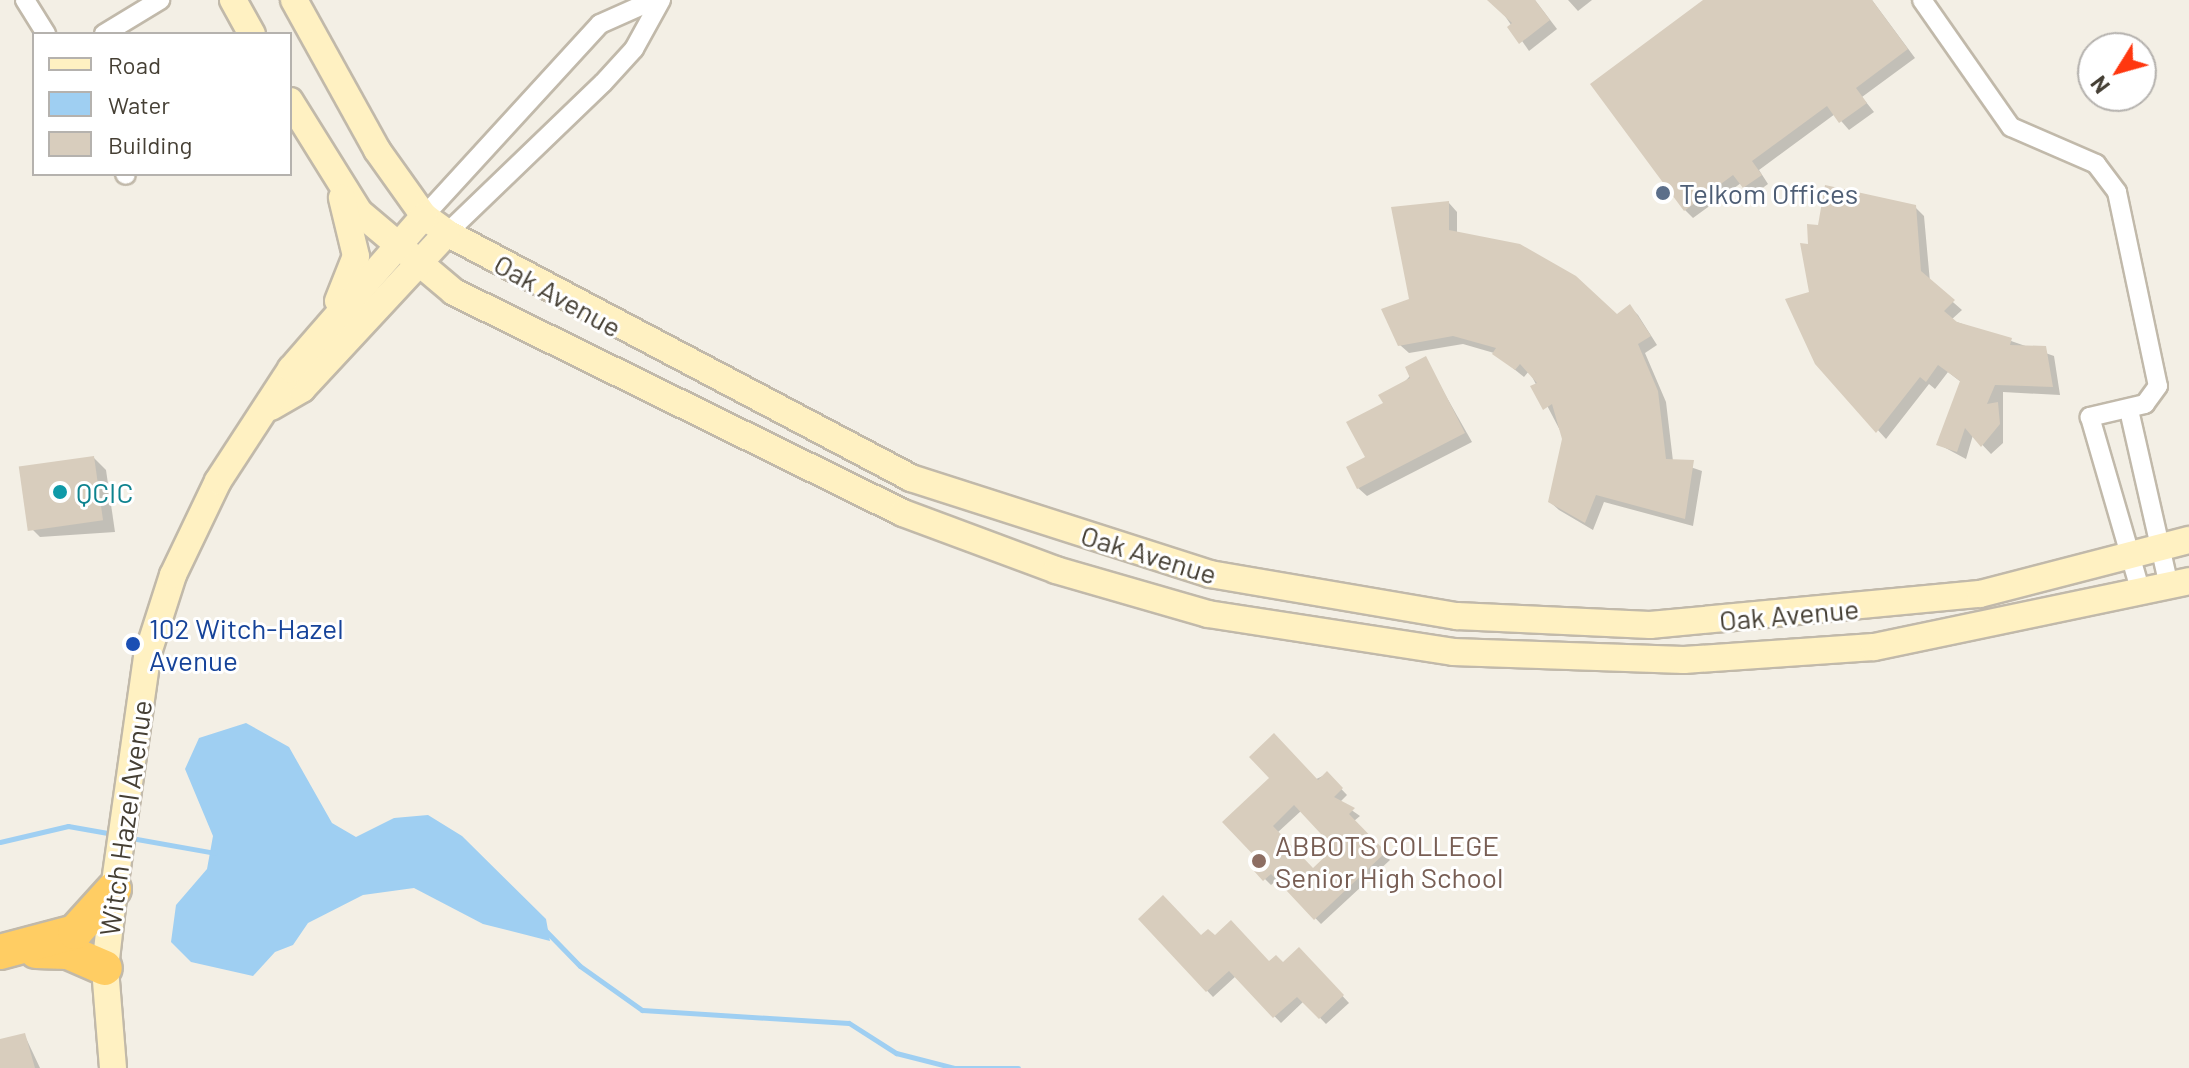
<!DOCTYPE html>
<style>
body{margin:0}
#map{position:relative;width:2189px;height:1068px;overflow:hidden;background:#f3efe5;font-family:Barlow,sans-serif}
div>[style]{position:absolute}
.water>*{inset:0;background:#9fcff2}
.shadow>*{inset:0;background:#0003}
.stream>*{height:5px;margin:-2.5px;padding:0 2.5px;transform-origin:2.5px;border-radius:2.5px;background:#9fcff2}
.building>*{inset:0;background:#d8cdbd;transform-origin:0 0}
.roads{filter:drop-shadow(2px 0 #c1b9aa) drop-shadow(-2px 0 #c1b9aa) drop-shadow(0 2px #c1b9aa) drop-shadow(0 -2px #c1b9aa)}
.street>*{height:18px;margin:-9px;padding:0 9px;transform-origin:9px;border-radius:9px;background:#fff}
.secondary>*{height:26px;margin:-13px;padding:0 13px;transform-origin:13px;border-radius:13px;background:#fff1c2}
.highway>*{height:34px;margin:-17px;padding:0 17px;transform-origin:17px;border-radius:17px;background:#ffcd63}
.dots>*{width:22px;height:22px;translate:-50% -50%;box-sizing:border-box;border:4px solid #fff;border-radius:50%}
span{translate:-50% -50%;white-space:nowrap;text-align:center;line-height:1.15;-webkit-text-stroke:6px #fff;paint-order:stroke}
.service-label{font-size:28px;color:#4e5e75}
.left{translate:0 -50%;text-align:left}
.street-label{font-size:28px;color:#453f34}
.culture-label{font-size:28px;color:#0d838f}
.transit-label{font-size:28px;color:#164399}
.education-label{font-size:28px;color:#785e54}
.legend{position:absolute;left:32px;top:32px;width:260px;height:144px;box-sizing:border-box;background:#fff;border:2px solid #b5b2ae;margin:0;padding:10px 14px;list-style:none;font-size:24px;color:#453f34}
.legend li{display:flex;align-items:center;gap:16px;height:40px}
.legend b{width:40px;border:2px solid #b5b2ae}
.north{position:absolute;left:2077px;top:32px;width:80px;height:80px;box-sizing:border-box;background:#fff;border:2px solid #b5b2ae;border-radius:50%;rotate:233deg;font-size:22px;font-weight:700;line-height:32px;text-align:center;color:#453f34}
.north::after{content:'';display:block;margin:auto;width:28px;height:36px;background:#ff370f;clip-path:polygon(50% 0,100% 100%,50% 72%,0 100%)}
</style>
<div id="map">
<div class="water">
<i style="clip-path:polygon(246px 723px,289px 747px,332px 823px,356px 837px,394px 818px,428px 815px,462px 836px,546px 919px,550px 941px,483px 924px,414px 888px,363px 895px,308px 923px,293px 945px,275px 952px,253px 976px,191px 962px,171px 942px,176px 905px,207px 869px,213px 836px,185px 769px,199px 738px)"></i>
</div>
<div class="shadow">
<i style="clip-path:polygon(1494px 0,1535px 0,1557px 29px,1529px 51px)"></i>
<i style="clip-path:polygon(1568px 0,1592px 0,1578px 11px)"></i>
<i style="clip-path:polygon(1707px 0,1872px 0,1915px 58px,1862px 97px,1874px 112px,1849px 130px,1835px 114px,1759px 170px,1768px 184px,1753px 195px,1741px 183px,1693px 218px,1685px 210px)"></i>
<i style="clip-path:polygon(1449px 203px,1457px 212px,1457px 234px,1617px 316px,1630px 307px,1638px 315px,1657px 345px,1645px 353px,1666px 402px,1673px 461px,1702px 471px,1693px 526px,1604px 502px,1593px 530px,1559px 510px,1550px 502px,1564px 438px,1529px 371px,1524px 377px,1494px 353px,1463px 344px,1409px 353px,1400px 345px)"></i>
<i style="clip-path:polygon(1915px 207px,1924px 216px,1930px 282px,1962px 310px,1951px 320px,2054px 356px,2060px 395px,2003px 392px,2003px 443px,1991px 454px,1973px 435px,1966px 459px,1938px 444px,1961px 382px,1948px 372px,1935px 389px,1929px 384px,1886px 439px,1817px 363px,1810px 246px,1820px 227px)"></i>
<i style="clip-path:polygon(1425px 359px,1472px 442px,1367px 496px,1358px 488px,1385px 404px)"></i>
<i style="clip-path:polygon(94px 458px,106px 470px,115px 532px,40px 537px,27px 524px)"></i>
<i style="clip-path:polygon(evenodd,1327px 774px,1347px 795px,1340px 802px,1360px 816px,1354px 821px,1390px 860px,1321px 924px,1278px 879px,1271px 885px,1257px 871px,1265px 864px,1225px 822px,1327px 774px,1302px 810px,1337px 848px,1313px 871px,1277px 833px,1302px 810px)"></i>
<i style="clip-path:polygon(1140px 919px,1269px 964px,1283px 964px,1299px 949px,1349px 1003px,1326px 1024px,1304px 1001px,1281px 1023px,1236px 976px,1213px 997px)"></i>
<i style="clip-path:polygon(25px 1036px,40px 1068px,0 1068px,0 1041px)"></i>
</div>
<div class="stream">
<i style="left:131px;top:838px;width:85px;rotate:10.1deg"></i>
<i style="left:0;top:842px;width:70px;rotate:-13.2deg"></i>
<i style="left:68px;top:826px;width:46px;rotate:10.1deg"></i>
<i style="left:542px;top:927px;width:54px;rotate:45.7deg"></i>
<i style="left:580px;top:966px;width:76px;rotate:35.4deg"></i>
<i style="left:642px;top:1010px;width:207px;rotate:3.6deg"></i>
<i style="left:849px;top:1023px;width:56px;rotate:32.6deg"></i>
<i style="left:896px;top:1053px;width:61px;rotate:14.3deg"></i>
<i style="left:955px;top:1068px;width:63px"></i>
</div>
<div class="building">
<i style="clip-path:polygon(1487px 0,1535px 0,1550px 20px,1519px 44px,1507px 27px,1512px 23px)"></i>
<i style="clip-path:polygon(1703px 0,1872px 0,1908px 49px,1856px 88px,1867px 103px,1839px 123px,1827px 106px,1752px 161px,1762px 175px,1743px 188px,1733px 175px,1684px 211px,1590px 84px)"></i>
<i style="clip-path:polygon(1825px 185px,1916px 205px,1921px 271px,1955px 300px,1944px 311px,1957px 322px,2012px 338px,2010px 345px,2046px 346px,2053px 387px,1995px 385px,1987px 404px,1998px 402px,2000px 424px,1981px 447px,1965px 428px,1957px 452px,1936px 445px,1960px 381px,1938px 365px,1926px 382px,1920px 377px,1876px 433px,1815px 364px,1785px 299px,1809px 292px,1800px 243px,1808px 244px,1807px 224px,1818px 225px)"></i>
<i style="clip-path:polygon(1449px 201px,1449px 230px,1520px 244px,1576px 276px,1617px 314px,1630px 304px,1651px 336px,1638px 344px,1658px 391px,1666px 459px,1694px 460px,1685px 519px,1596px 495px,1585px 523px,1548px 502px,1562px 439px,1552px 404px,1543px 410px,1530px 386px,1537px 383px,1520px 364px,1515px 370px,1492px 354px,1496px 348px,1453px 336px,1398px 346px,1381px 309px,1409px 299px,1391px 207px)"></i>
<i style="clip-path:polygon(1426px 356px,1465px 433px,1357px 489px,1346px 467px,1365px 457px,1346px 422px,1383px 403px,1378px 395px,1410px 378px,1405px 367px)"></i>
<i style="left:94px;top:456px;width:65px;height:76px;rotate:82deg"></i>
<i style="clip-path:polygon(evenodd,1274px 733px,1318px 780px,1327px 771px,1343px 788px,1334px 797px,1355px 808px,1349px 814px,1386px 852px,1314px 920px,1271px 874px,1263px 881px,1254px 871px,1262px 864px,1222px 822px,1269px 778px,1249px 757px,1274px 733px,1294px 805px,1334px 848px,1313px 868px,1273px 826px,1294px 805px)"></i>
<i style="clip-path:polygon(1163px 895px,1201px 935px,1208px 929px,1215px 935px,1231px 920px,1269px 961px,1276px 955px,1283px 962px,1299px 947px,1344px 995px,1319px 1019px,1297px 997px,1273px 1018px,1229px 971px,1206px 992px,1138px 919px)"></i>
<i style="clip-path:polygon(25px 1033px,35px 1068px,0 1068px,0 1039px)"></i>
</div>
<div class="roads">
<div class="street">
<i style="left:25px;top:0;width:40px;rotate:58deg"></i>
<i style="left:1922px;top:0;width:155px;rotate:55deg"></i>
<i style="left:2011px;top:127px;width:93px;rotate:23.5deg"></i>
<i style="left:2096px;top:164px;width:35px;rotate:53deg"></i>
<i style="left:2117px;top:192px;width:198px;rotate:78.1deg"></i>
<i style="left:2158px;top:386px;width:22px;rotate:126deg"></i>
<i style="left:2145px;top:404px;width:57px;rotate:166.7deg"></i>
<i style="left:2090px;top:417px;width:182px;rotate:73.8deg"></i>
<i style="left:104px;top:34px;width:66px;rotate:-31.3deg"></i>
<i style="left:125px;top:174px;width:1px;rotate:45deg"></i>
<i style="left:424px;top:216px;width:260px;rotate:-47.5deg"></i>
<i style="left:600px;top:24px;width:59px;rotate:-24deg"></i>
<i style="left:447px;top:233px;width:216px;rotate:-43.9deg"></i>
<i style="left:603px;top:83px;width:46px;rotate:-47.6deg"></i>
<i style="left:634px;top:49px;width:56px;rotate:-61.1deg"></i>
<i style="left:2129px;top:410px;width:180px;rotate:77.2deg"></i>
</div>
<div class="secondary">
<i style="left:233px;top:0;width:39px;rotate:61deg"></i>
<i style="left:294px;top:0;width:171px;rotate:61deg"></i>
<i style="left:377px;top:150px;width:81px;rotate:54.5deg"></i>
<i style="left:424px;top:216px;width:29px;rotate:36deg"></i>
<i style="left:447px;top:233px;width:525px;rotate:27.83deg"></i>
<i style="left:911px;top:478px;width:314px;rotate:17.8deg"></i>
<i style="left:1210px;top:574px;width:251px;rotate:9.7deg"></i>
<i style="left:1457px;top:616px;width:193px;rotate:2.7deg"></i>
<i style="left:1650px;top:625px;width:331px;rotate:-5.4deg"></i>
<i style="left:1980px;top:594px;width:216px;rotate:-14.5deg"></i>
<i style="left:290px;top:101px;width:131px;rotate:58.1deg"></i>
<i style="left:359px;top:212px;width:124px;rotate:40.1deg"></i>
<i style="left:454px;top:292px;width:500px;rotate:26.21deg"></i>
<i style="left:903px;top:513px;width:163px;rotate:20.4deg"></i>
<i style="left:1056px;top:570px;width:158px;rotate:16.1deg"></i>
<i style="left:1208px;top:614px;width:248px;rotate:8.8deg"></i>
<i style="left:1453px;top:652px;width:231px;rotate:2deg"></i>
<i style="left:1684px;top:660px;width:190px;rotate:-3.9deg"></i>
<i style="left:1874px;top:647px;width:322px;rotate:-11.8deg"></i>
<i style="left:338px;top:301px;width:48px;rotate:-68.2deg"></i>
<i style="left:356px;top:256px;width:60px;rotate:-103.6deg"></i>
<i style="left:271px;top:407px;width:36px;rotate:-30deg"></i>
<i style="left:302px;top:389px;width:213px;rotate:-47.1deg"></i>
<i style="left:113px;top:1068px;width:100px;rotate:-94.6deg"></i>
<i style="left:105px;top:968px;width:80px;rotate:-83.5deg"></i>
<i style="left:114px;top:889px;width:235px;rotate:-81.9deg"></i>
<i style="left:147px;top:656px;width:85px;rotate:-72.2deg"></i>
<i style="left:173px;top:575px;width:104px;rotate:-64.4deg"></i>
<i style="left:218px;top:481px;width:134px;rotate:-56.9deg"></i>
<i style="left:291px;top:369px;width:203px;rotate:-49deg"></i>
</div>
<div class="highway">
<i style="left:36px;top:951px;width:32px;rotate:2deg"></i>
<i style="left:68px;top:952px;width:40px;rotate:23.4deg"></i>
<i style="left:0;top:952px;width:78px;rotate:-14.9deg"></i>
<i style="left:75px;top:932px;width:58px;rotate:-47.8deg"></i>
</div>
</div>
<div class="dots">
<i style="left:1663px;top:193px;background:#5c6f8a"></i>
<i style="left:60px;top:492px;background:#0f9aa8"></i>
<i style="left:133px;top:644px;background:#1a4fb4"></i>
<i style="left:1259px;top:861px;background:#8d6e63"></i>
</div>
<div class="service-label">
<span class="left" style="left:1679px;top:193px">Telkom Offices</span>
</div>
<div class="street-label">
<span style="left:558px;top:295px;rotate:29deg">Oak Avenue</span>
<span style="left:1149px;top:554px;rotate:17deg">Oak Avenue</span>
<span style="left:1789px;top:614px;rotate:-5deg">Oak Avenue</span>
<span style="left:125px;top:818px;rotate:-82deg">Witch Hazel Avenue</span>
</div>
<div class="culture-label">
<span class="left" style="left:76px;top:492px">QCIC</span>
</div>
<div class="transit-label">
<span class="left" style="left:149px;top:644px">102 Witch-Hazel<br>Avenue</span>
</div>
<div class="education-label">
<span class="left" style="left:1275px;top:861px">ABBOTS COLLEGE<br>Senior High School</span>
</div>
<ul class="legend">
<li><b style="height:10px;background:#fff1c2"></b>Road</li>
<li><b style="height:22px;background:#9fcff2"></b>Water</li>
<li><b style="height:22px;background:#d8cdbd"></b>Building</li>
</ul>
<div class="north">N</div>
</div>
